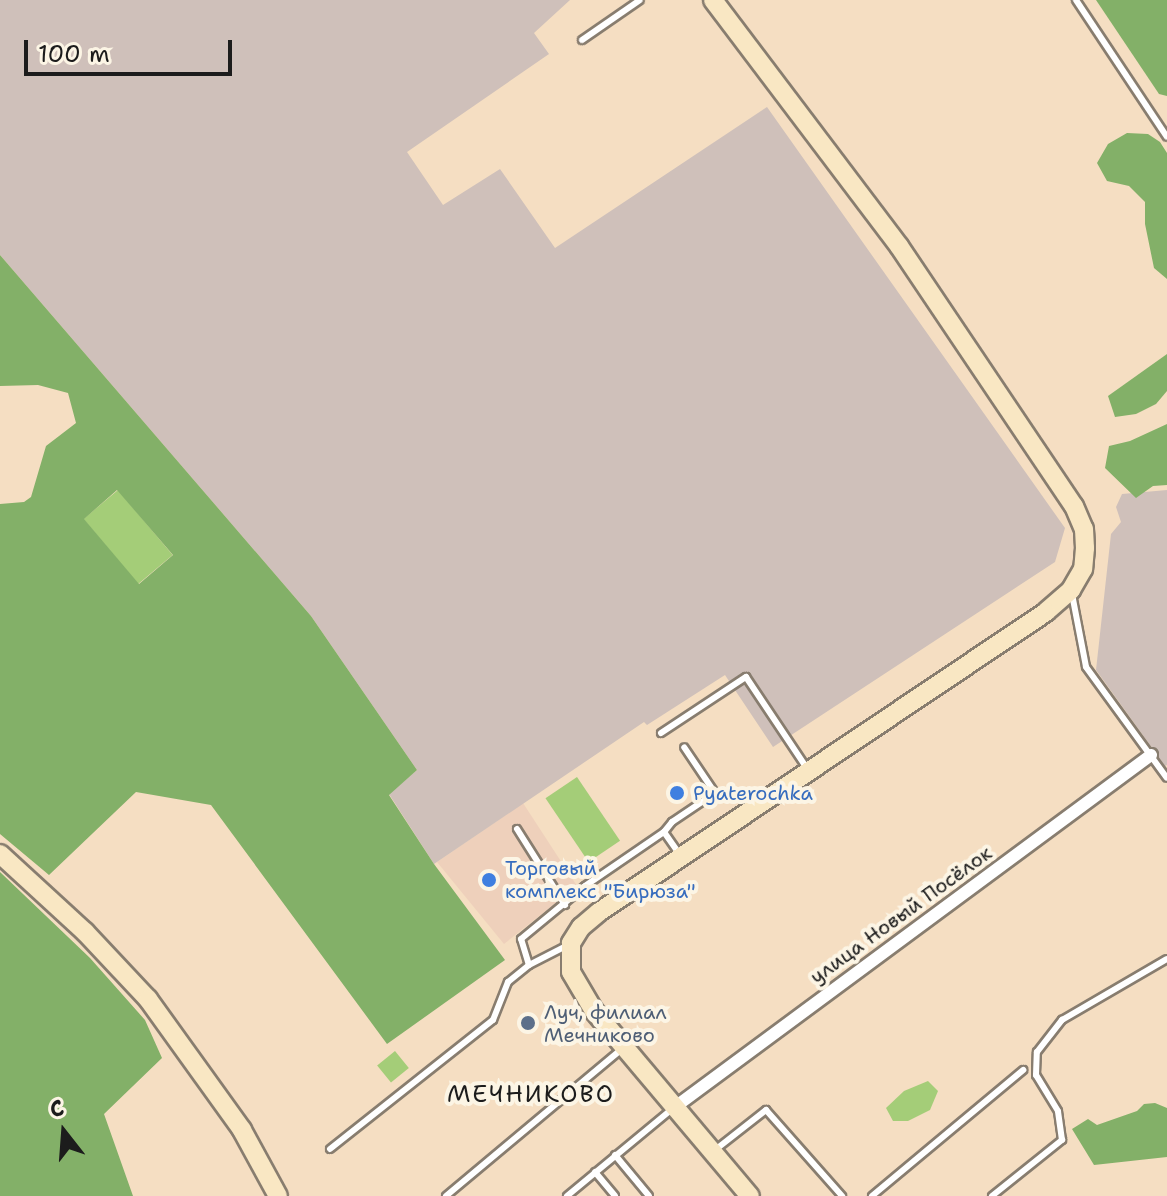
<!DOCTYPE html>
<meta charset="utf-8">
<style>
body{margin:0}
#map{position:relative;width:1167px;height:1196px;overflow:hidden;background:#f5dec2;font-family:"Shantell Sans",sans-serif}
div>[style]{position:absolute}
.built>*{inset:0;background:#eed0bb}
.industrial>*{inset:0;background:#cfc0ba}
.green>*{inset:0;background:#a4cd78;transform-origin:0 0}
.forest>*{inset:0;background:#83b068}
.roads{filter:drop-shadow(2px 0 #887d6f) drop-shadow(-2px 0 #887d6f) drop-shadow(0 2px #887d6f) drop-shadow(0 -2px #887d6f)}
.lane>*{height:6px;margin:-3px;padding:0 3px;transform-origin:3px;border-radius:3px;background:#fff}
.street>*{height:12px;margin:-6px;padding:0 6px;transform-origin:6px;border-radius:6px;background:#fff}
.secondary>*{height:18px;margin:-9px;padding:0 9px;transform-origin:9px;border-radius:9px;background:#f9e7c3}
.dots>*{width:22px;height:22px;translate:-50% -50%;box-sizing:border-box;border:4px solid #fcf5e5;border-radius:50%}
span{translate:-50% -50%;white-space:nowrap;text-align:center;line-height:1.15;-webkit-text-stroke:8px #fcf5e5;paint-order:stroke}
.shop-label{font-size:20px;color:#366cbe}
.left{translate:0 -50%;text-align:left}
.street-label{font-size:20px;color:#1c1c1c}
.service-label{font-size:20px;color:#4e5e75}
.quarter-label{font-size:24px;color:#1c1c1c;letter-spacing:2px}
.north{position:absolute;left:24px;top:1092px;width:80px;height:80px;-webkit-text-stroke:6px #fcf5e5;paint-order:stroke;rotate:343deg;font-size:22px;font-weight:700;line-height:32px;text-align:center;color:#1c1c1c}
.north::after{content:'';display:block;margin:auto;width:28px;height:36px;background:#1c1c1c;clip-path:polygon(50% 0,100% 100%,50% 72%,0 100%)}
.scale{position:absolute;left:24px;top:40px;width:208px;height:36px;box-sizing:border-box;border:4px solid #1c1c1c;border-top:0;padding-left:10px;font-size:24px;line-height:28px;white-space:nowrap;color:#1c1c1c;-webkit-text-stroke:6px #fcf5e5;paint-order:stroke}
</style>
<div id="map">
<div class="built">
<i style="clip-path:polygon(523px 803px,577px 886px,504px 944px,437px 862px)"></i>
</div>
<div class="industrial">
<i style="clip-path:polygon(0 0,570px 0,534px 33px,549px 54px,407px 152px,443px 205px,500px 169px,555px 248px,767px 107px,1065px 528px,1055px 562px,773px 747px,725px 675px,647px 725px,644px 722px,434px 864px,389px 794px,417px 770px,311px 616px,0 255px)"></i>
<i style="clip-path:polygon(1167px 490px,1167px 765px,1165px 766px,1096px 670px,1111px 534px,1121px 522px,1116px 507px,1122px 494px)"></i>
</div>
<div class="green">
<i style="left:118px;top:490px;width:85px;height:45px;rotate:50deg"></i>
<i style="left:577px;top:777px;width:77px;height:38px;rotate:56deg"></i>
<i style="left:395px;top:1051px;width:22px;height:23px;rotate:51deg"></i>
<i style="clip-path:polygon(928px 1081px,938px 1091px,930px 1110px,908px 1121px,893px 1121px,886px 1108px,904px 1091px)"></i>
</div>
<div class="forest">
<i style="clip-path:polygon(1096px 0,1167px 0,1167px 96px,1159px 94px)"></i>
<i style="clip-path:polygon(1127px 133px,1148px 134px,1160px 142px,1167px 153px,1167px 279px,1154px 268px,1145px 224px,1145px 202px,1129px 186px,1107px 181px,1097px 163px,1108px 144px)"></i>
<i style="clip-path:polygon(evenodd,0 255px,311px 616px,417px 770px,389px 795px,434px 864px,505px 960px,387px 1044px,211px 805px,136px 792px,49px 875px,0 834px,0 504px,24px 502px,31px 497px,46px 446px,76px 423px,68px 393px,38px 385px,0 386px,0 255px,117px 490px,173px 555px,139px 584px,84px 519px,117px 490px)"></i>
<i style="clip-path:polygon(1167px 354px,1167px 391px,1156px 404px,1136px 414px,1115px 417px,1108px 396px)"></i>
<i style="clip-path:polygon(1167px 424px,1167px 485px,1153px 486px,1136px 498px,1105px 468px,1109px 446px,1130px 441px)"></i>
<i style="clip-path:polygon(0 872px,90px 958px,145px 1020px,162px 1058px,104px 1114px,133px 1196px,0 1196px)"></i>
<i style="clip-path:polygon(1155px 1103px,1167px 1108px,1167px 1157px,1094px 1165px,1072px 1129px,1088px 1119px,1097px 1125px,1137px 1111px,1144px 1104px)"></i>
</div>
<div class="roads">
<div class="lane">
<i style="left:1076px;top:0;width:164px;rotate:56.4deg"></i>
<i style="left:582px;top:40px;width:70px;rotate:-34.6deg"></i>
<i style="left:1072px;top:594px;width:74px;rotate:79.1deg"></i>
<i style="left:1086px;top:667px;width:137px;rotate:53.9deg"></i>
<i style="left:661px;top:733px;width:102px;rotate:-33.4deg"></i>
<i style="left:746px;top:677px;width:112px;rotate:56.3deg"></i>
<i style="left:517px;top:829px;width:90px;rotate:57.7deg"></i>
<i style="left:664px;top:832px;width:13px;rotate:-51deg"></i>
<i style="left:672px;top:822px;width:52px;rotate:-34deg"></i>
<i style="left:715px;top:793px;width:55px;rotate:-124deg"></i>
<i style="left:529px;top:965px;width:27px;rotate:-107deg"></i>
<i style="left:521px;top:939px;width:83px;rotate:-39.6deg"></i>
<i style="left:585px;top:886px;width:96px;rotate:-34.4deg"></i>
<i style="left:664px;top:832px;width:29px;rotate:55deg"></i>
<i style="left:330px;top:1149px;width:208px;rotate:-38.4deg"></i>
<i style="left:493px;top:1020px;width:41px;rotate:-68.5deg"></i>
<i style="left:508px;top:982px;width:27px;rotate:-39deg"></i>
<i style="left:529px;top:965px;width:44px;rotate:-27.1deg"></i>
<i style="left:715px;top:1150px;width:65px;rotate:-38.1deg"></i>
<i style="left:766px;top:1110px;width:115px;rotate:48.5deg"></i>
<i style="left:615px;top:1155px;width:53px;rotate:50.3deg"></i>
<i style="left:595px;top:1172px;width:31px;rotate:50deg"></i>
<i style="left:446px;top:1196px;width:229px;rotate:-39.9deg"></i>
<i style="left:567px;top:1196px;width:136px;rotate:-39.6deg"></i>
<i style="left:872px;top:1196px;width:197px;rotate:-39.8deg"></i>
<i style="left:992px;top:1196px;width:90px;rotate:-38.7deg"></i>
<i style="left:1062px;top:1140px;width:29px;rotate:-98deg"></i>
<i style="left:1058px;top:1111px;width:42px;rotate:-121.4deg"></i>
<i style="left:1036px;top:1075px;width:23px;rotate:-88deg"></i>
<i style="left:1037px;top:1052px;width:41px;rotate:-52deg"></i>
<i style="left:1062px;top:1020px;width:121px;rotate:-30.2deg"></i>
</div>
<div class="street">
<i style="left:675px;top:1107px;width:592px;rotate:-36.48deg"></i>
</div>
<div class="secondary">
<i style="left:713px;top:0;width:308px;rotate:52.9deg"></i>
<i style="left:899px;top:246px;width:313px;rotate:56.1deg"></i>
<i style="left:1074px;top:506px;width:25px;rotate:67deg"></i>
<i style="left:1084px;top:529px;width:19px;rotate:87deg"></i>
<i style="left:1085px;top:548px;width:21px;rotate:95deg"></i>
<i style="left:1083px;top:569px;width:24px;rotate:120deg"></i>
<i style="left:1071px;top:590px;width:33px;rotate:139deg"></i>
<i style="left:1046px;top:612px;width:538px;rotate:146.13deg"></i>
<i style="left:599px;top:912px;width:23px;rotate:140deg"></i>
<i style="left:581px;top:927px;width:19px;rotate:122deg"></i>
<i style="left:571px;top:943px;width:29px;rotate:90deg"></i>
<i style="left:571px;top:972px;width:45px;rotate:59.5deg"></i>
<i style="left:594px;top:1011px;width:242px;rotate:49.9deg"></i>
<i style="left:0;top:854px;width:115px;rotate:42.5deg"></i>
<i style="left:85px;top:932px;width:92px;rotate:46.8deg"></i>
<i style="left:148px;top:999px;width:161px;rotate:54.3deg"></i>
<i style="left:242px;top:1130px;width:75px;rotate:61.4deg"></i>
</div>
</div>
<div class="dots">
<i style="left:677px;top:793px;background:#3f7fe0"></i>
<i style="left:489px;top:880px;background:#3f7fe0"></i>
<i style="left:528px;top:1023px;background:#5c6f8a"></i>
</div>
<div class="shop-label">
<span class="left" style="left:693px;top:793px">Pyaterochka</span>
<span class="left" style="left:505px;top:880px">Торговый<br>комплекс "Бирюза"</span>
</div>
<div class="street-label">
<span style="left:901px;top:915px;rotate:-36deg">улица Новый Посёлок</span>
</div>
<div class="service-label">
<span class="left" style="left:544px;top:1024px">Луч, филиал<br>Мечниково</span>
</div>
<div class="quarter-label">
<span style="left:531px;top:1095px">МЕЧНИКОВО</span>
</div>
<div class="north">С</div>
<div class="scale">100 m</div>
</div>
